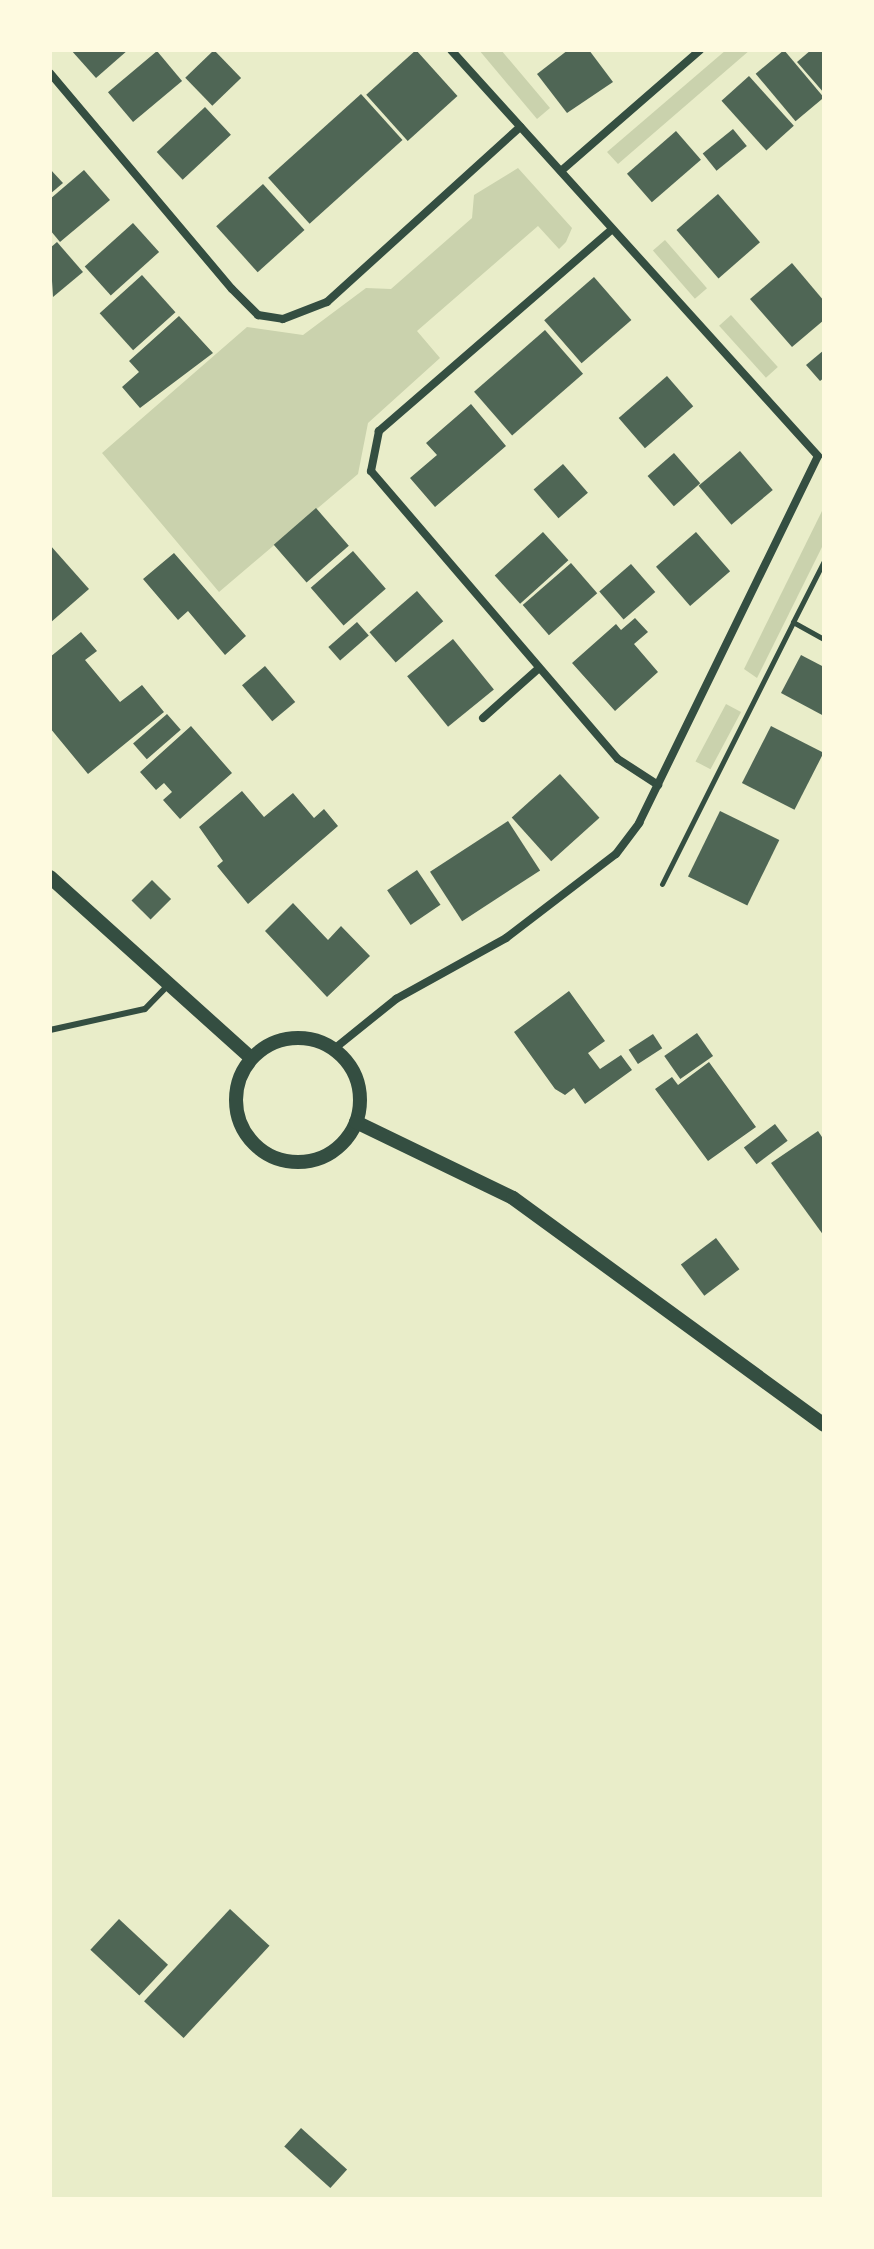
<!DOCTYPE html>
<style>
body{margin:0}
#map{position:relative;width:874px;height:2249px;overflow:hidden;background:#e9edc9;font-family:"DM Sans",sans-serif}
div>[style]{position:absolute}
.green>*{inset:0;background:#cad2ad;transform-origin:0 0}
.building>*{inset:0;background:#4f6655;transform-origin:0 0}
.path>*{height:5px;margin:-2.5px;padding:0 2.5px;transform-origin:2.5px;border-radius:2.5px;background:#344e41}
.service>*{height:6px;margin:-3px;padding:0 3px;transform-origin:3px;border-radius:3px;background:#344e41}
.minor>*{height:8px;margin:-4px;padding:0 4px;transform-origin:4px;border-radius:4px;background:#344e41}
.tertiary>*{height:14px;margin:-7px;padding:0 7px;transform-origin:7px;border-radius:7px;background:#344e41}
.tertiary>.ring{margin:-7px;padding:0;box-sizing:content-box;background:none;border:14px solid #344e41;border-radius:50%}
span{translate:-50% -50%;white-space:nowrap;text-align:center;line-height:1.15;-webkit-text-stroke:6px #fefae0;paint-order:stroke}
.frame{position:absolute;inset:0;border:52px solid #fefae0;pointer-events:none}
</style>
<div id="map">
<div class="green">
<i style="clip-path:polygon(479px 50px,501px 50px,550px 108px,537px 119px)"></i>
<i style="clip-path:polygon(726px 50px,750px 50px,618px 164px,607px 152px)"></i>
<i style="clip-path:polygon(518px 168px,572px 228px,566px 242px,559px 249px,538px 226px,417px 331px,440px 358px,368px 423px,358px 474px,219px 592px,102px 453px,247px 327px,303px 335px,366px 288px,391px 289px,472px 218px,474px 195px)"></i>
<i style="left:665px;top:240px;width:64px;height:16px;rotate:49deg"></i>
<i style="left:731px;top:315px;width:70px;height:16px;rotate:48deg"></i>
<i style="clip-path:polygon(824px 507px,824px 543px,757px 678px,744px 669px)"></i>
<i style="left:726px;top:704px;width:17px;height:65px;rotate:28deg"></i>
</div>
<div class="building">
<i style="clip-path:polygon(71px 50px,128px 50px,96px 78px)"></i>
<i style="left:214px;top:50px;width:39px;height:40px;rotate:46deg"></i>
<i style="left:416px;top:50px;width:62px;height:67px;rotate:48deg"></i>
<i style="clip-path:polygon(568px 50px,589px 50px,613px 82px,567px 113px,537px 74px)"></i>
<i style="left:784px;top:50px;width:62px;height:37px;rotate:50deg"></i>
<i style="clip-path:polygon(811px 50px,824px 50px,824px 93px,797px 62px)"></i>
<i style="left:157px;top:51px;width:39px;height:64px;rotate:50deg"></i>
<i style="left:749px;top:76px;width:67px;height:37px;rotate:48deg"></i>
<i style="left:361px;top:94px;width:62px;height:125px;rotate:48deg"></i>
<i style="left:205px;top:107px;width:38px;height:66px;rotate:47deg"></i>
<i style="left:733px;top:129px;width:22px;height:39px;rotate:51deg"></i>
<i style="left:676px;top:131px;width:38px;height:65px;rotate:49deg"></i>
<i style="clip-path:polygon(50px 169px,63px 183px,50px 194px)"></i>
<i style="clip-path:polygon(84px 170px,110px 200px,60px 242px,50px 230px,50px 199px)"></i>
<i style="left:263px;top:184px;width:62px;height:63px;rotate:48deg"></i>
<i style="left:718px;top:194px;width:64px;height:55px;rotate:49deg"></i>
<i style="left:133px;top:223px;width:39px;height:65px;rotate:48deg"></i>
<i style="clip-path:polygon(57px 242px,83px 272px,53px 297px,50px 248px)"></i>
<i style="clip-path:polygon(792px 263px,824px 301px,824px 320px,792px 347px,750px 299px)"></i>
<i style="left:142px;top:275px;width:50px;height:57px;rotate:48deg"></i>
<i style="left:594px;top:277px;width:57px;height:66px;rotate:49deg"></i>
<i style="clip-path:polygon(179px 316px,213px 353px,140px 408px,122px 387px,139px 372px,129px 361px)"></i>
<i style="left:545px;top:330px;width:58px;height:94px;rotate:49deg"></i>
<i style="clip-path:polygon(824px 350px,824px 378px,820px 381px,806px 365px)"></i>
<i style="left:667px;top:376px;width:40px;height:64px;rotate:49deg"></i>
<i style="clip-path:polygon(471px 404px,506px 446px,435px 507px,410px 478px,437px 455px,426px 443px)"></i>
<i style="left:740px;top:451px;width:51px;height:54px;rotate:50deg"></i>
<i style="left:674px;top:453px;width:40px;height:35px;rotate:49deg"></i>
<i style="left:563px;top:464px;width:38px;height:39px;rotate:49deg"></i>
<i style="left:316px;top:508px;width:50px;height:56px;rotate:49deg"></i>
<i style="left:543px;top:532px;width:38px;height:65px;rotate:48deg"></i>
<i style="left:696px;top:532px;width:52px;height:53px;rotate:49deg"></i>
<i style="clip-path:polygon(50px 545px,89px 589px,50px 623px)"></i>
<i style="left:353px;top:551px;width:50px;height:56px;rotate:49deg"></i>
<i style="clip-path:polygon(174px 553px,246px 636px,225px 655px,188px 611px,178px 620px,143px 579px)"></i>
<i style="left:571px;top:563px;width:40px;height:64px;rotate:49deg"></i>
<i style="left:631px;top:564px;width:37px;height:42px;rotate:49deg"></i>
<i style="left:417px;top:591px;width:40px;height:63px;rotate:49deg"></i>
<i style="clip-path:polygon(635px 618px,648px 632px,634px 644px,658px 672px,615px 711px,572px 663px,616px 624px,621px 630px)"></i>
<i style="left:357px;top:622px;width:18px;height:38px;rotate:49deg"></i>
<i style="clip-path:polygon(81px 632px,97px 651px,85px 660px,120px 702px,142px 685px,164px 712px,88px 774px,50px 728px,50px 657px)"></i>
<i style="left:453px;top:639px;width:65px;height:59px;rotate:51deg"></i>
<i style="clip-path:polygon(801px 655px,824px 667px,824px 716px,781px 693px)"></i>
<i style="left:265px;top:666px;width:47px;height:30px;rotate:50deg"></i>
<i style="left:167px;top:714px;width:21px;height:45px;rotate:49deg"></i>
<i style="clip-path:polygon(191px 726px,232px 773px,180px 819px,163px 800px,172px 792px,164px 783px,156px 790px,140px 772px)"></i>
<i style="left:771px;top:726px;width:59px;height:64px;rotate:27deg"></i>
<i style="left:560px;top:774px;width:59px;height:65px;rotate:48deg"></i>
<i style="clip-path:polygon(242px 791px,264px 817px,293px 793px,314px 818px,324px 809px,338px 826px,248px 904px,217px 866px,223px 861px,199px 827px)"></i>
<i style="left:720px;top:811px;width:66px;height:73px;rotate:26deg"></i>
<i style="left:508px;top:821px;width:59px;height:93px;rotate:57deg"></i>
<i style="left:417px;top:870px;width:42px;height:36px;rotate:56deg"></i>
<i style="left:152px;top:880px;width:27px;height:29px;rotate:45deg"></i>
<i style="clip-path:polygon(293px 903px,328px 940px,341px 926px,370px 956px,327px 997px,265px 931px)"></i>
<i style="clip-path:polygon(569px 991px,605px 1041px,588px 1053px,600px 1069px,621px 1055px,632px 1070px,585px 1104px,574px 1088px,565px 1095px,555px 1089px,514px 1032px)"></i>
<i style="left:697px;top:1033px;width:28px;height:40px;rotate:55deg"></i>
<i style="left:653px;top:1034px;width:17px;height:29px;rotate:57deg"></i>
<i style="clip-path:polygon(709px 1062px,756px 1127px,708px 1161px,655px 1089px,672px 1077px,678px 1085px)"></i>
<i style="left:775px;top:1124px;width:21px;height:39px;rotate:53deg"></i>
<i style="clip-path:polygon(818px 1131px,824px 1140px,824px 1236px,771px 1163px)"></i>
<i style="left:716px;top:1238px;width:39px;height:44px;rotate:53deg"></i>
<i style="left:230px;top:1909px;width:54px;height:126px;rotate:43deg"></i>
<i style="left:119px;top:1919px;width:67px;height:42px;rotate:43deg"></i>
<i style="left:301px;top:2128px;width:62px;height:25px;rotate:42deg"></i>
</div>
<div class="path">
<i style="left:793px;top:622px;width:68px;rotate:-63.1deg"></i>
<i style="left:662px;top:884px;width:293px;rotate:-63.4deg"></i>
<i style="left:793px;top:622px;width:35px;rotate:29deg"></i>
</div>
<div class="service">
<i style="left:50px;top:1030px;width:97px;rotate:-12.5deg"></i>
<i style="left:145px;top:1009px;width:35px;rotate:-46deg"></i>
</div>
<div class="minor">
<i style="left:50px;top:73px;width:282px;rotate:49.9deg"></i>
<i style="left:232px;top:289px;width:37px;rotate:45deg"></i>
<i style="left:258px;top:315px;width:25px;rotate:9deg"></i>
<i style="left:283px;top:319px;width:47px;rotate:-21.1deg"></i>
<i style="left:327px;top:302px;width:261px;rotate:-42.2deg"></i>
<i style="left:561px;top:171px;width:184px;rotate:-41deg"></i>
<i style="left:610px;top:231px;width:306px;rotate:139.1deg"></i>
<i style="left:379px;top:431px;width:41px;rotate:101.3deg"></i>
<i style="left:371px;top:471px;width:379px;rotate:49.4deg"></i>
<i style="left:618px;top:759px;width:48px;rotate:33deg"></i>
<i style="left:483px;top:718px;width:74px;rotate:-41.7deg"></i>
<i style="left:334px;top:1049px;width:80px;rotate:-38.9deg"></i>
<i style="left:396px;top:999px;width:126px;rotate:-29deg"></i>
<i style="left:506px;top:938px;width:138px;rotate:-37.4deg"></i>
<i style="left:616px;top:854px;width:39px;rotate:-53deg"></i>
<i style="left:639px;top:823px;width:408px;rotate:-64deg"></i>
<i style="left:818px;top:456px;width:547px;rotate:-132.11deg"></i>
</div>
<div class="tertiary">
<i style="left:50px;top:877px;width:270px;rotate:42deg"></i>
<i class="ring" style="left:236px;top:1038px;width:110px;height:110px"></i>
<i style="left:356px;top:1122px;width:174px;rotate:25.8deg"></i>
<i style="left:513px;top:1198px;width:385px;rotate:36.1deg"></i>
</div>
<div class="frame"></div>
</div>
